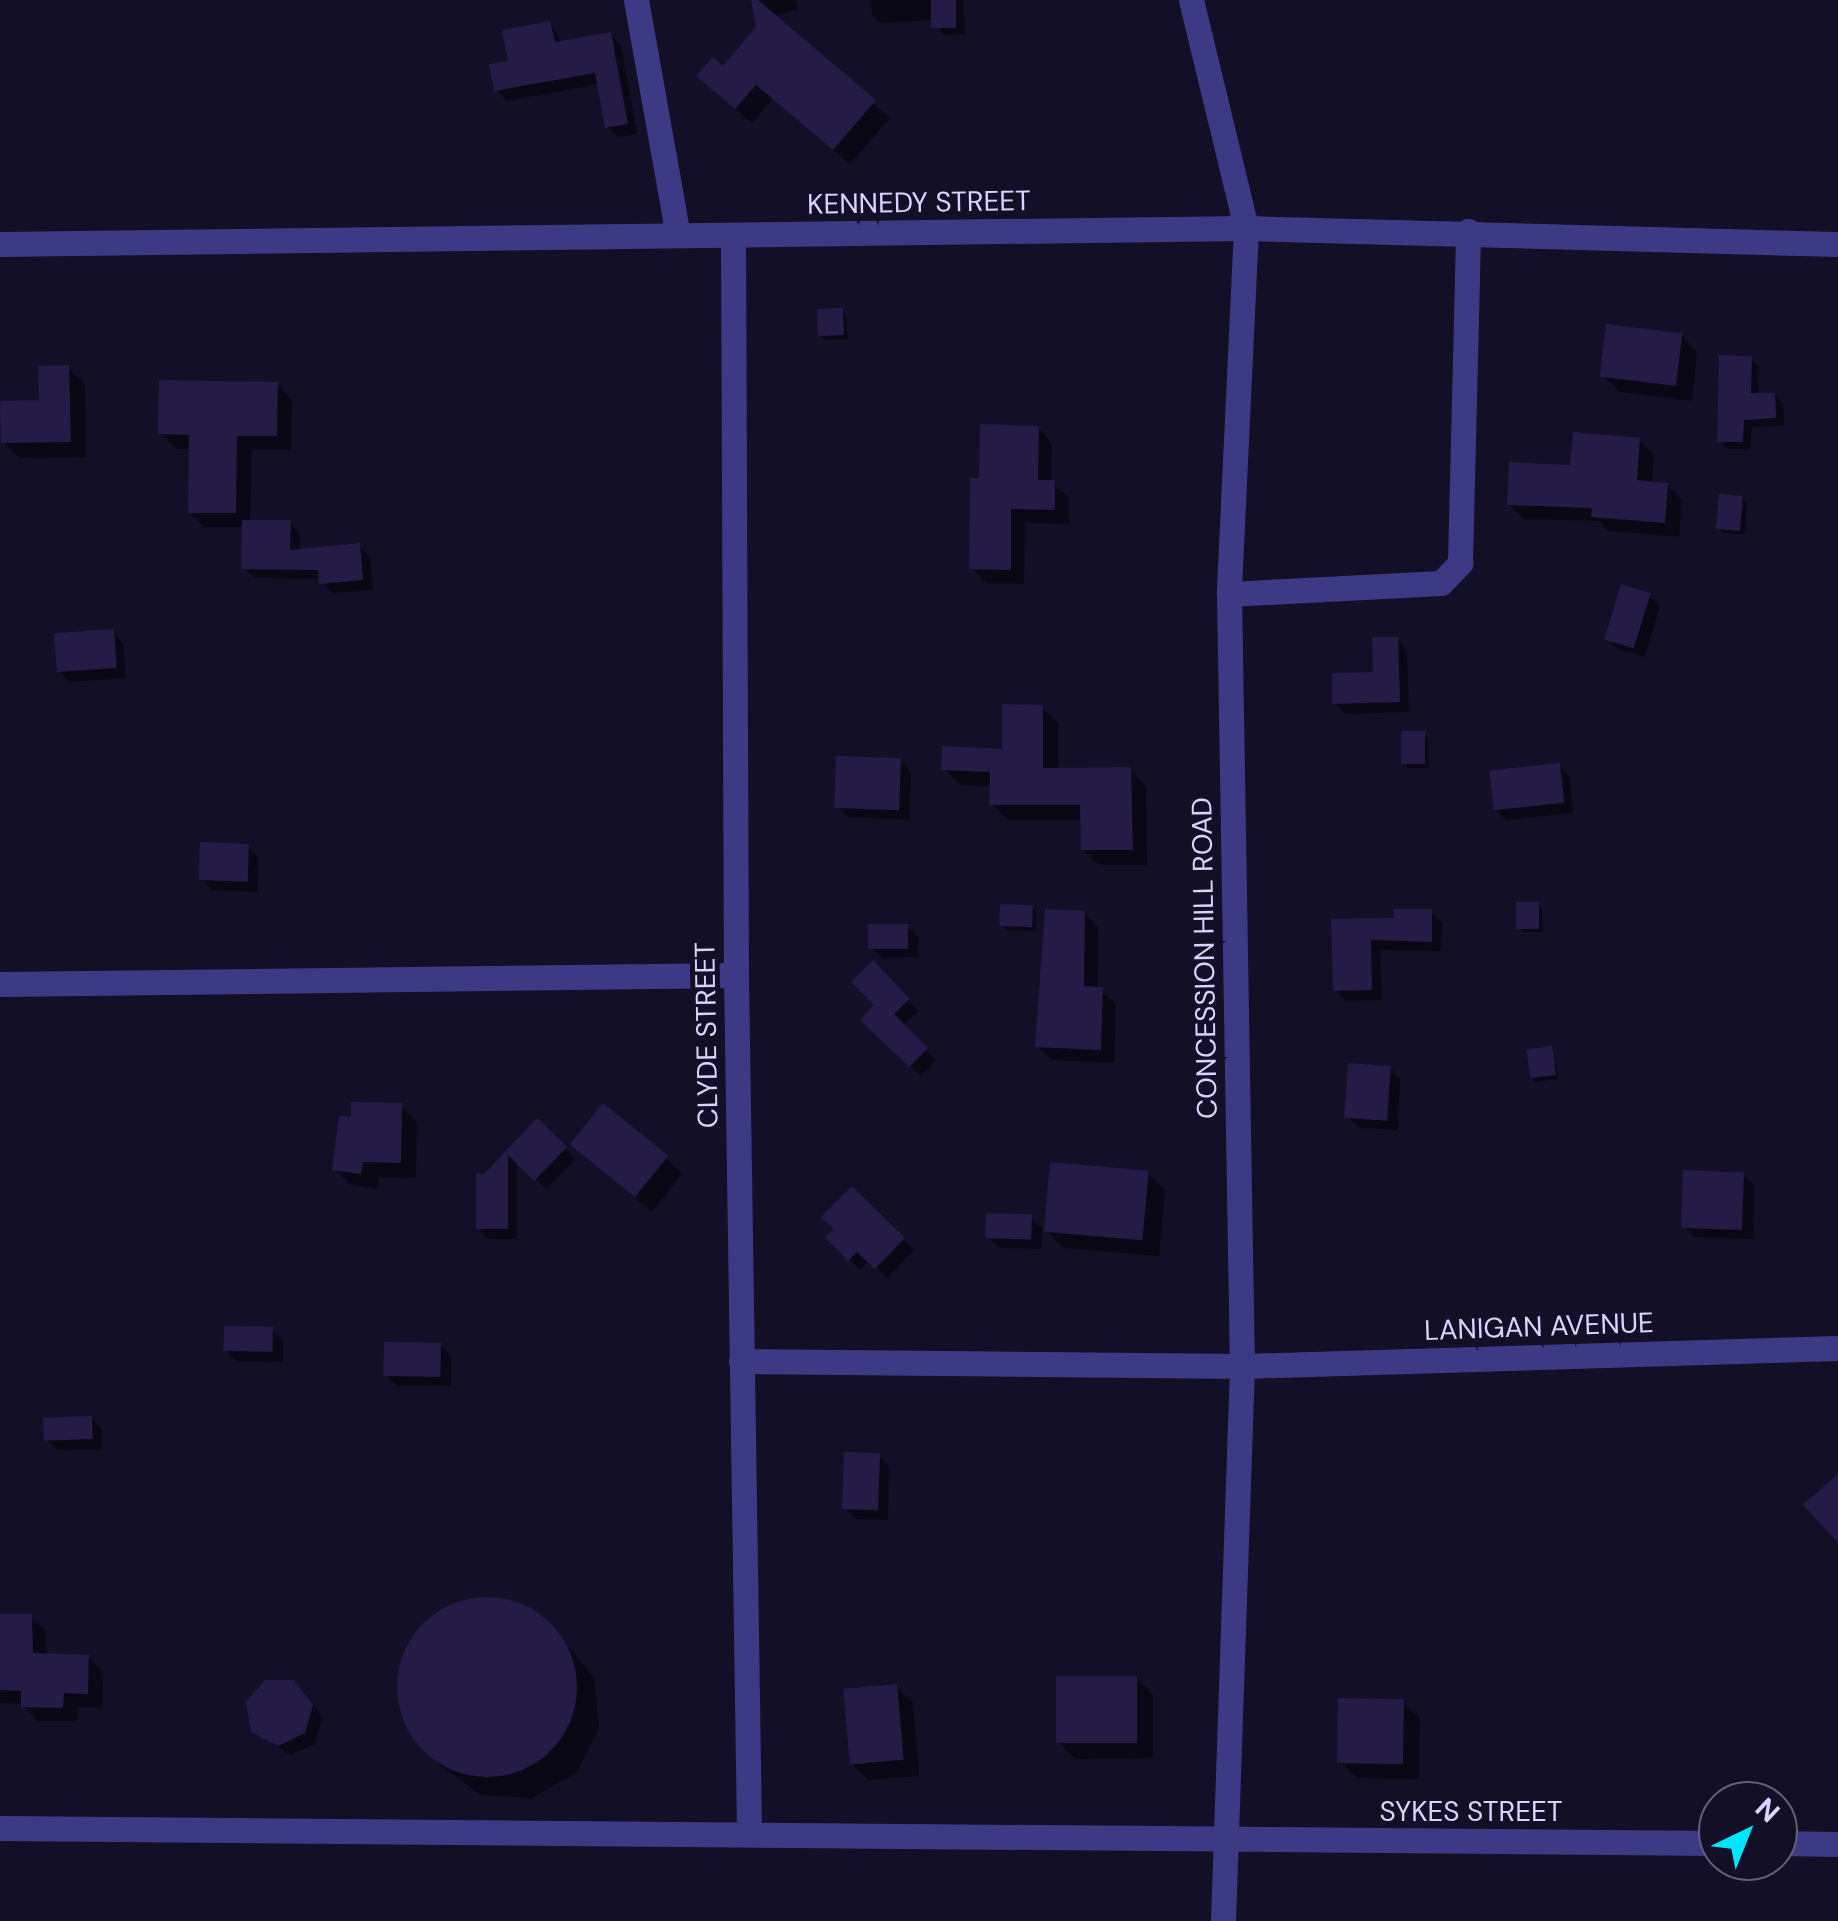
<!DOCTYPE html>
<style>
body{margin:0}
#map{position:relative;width:1838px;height:1921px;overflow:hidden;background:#130f26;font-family:"DM Sans",sans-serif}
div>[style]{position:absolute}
.shadow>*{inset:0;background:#0007}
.building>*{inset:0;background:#241b47;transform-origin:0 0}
.round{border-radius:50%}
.minor>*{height:25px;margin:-12.5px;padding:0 12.5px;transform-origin:12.5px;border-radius:12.5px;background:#3d3a85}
span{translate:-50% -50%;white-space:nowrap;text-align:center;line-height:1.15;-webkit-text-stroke:10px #130f26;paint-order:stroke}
.street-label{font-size:28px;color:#d9d4ff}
.north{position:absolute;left:1698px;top:1781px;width:100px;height:100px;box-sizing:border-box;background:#130f26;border:2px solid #625e7d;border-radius:50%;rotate:43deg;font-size:28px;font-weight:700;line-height:40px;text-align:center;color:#d9d4ff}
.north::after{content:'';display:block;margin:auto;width:35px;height:45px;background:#00e5ff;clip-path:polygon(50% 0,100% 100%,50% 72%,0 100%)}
</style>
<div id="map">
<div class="shadow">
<i style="clip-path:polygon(754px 0,796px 0,798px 10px,772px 15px,890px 118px,850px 164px,773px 98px,752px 123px,715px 92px,723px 70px,759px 28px)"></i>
<i style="clip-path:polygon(871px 0,963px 0,965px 34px,944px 35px,935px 20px,880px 23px,872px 15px)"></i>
<i style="clip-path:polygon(550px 23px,562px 43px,610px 35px,621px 45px,637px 134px,618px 137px,607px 126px,599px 84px,507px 101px,497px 90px,511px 63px)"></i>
<i style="clip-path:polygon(842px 311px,846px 315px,848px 339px,826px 340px,821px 336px)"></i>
<i style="clip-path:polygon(1681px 335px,1697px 352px,1692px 401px,1620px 392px,1603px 376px)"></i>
<i style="clip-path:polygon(1751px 358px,1759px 367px,1758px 395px,1774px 395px,1783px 403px,1784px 425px,1752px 427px,1750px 449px,1728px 449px,1720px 440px)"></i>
<i style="clip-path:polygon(68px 368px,85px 384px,86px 457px,20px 458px,3px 442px)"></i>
<i style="clip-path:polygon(277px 384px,292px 400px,291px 450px,252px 450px,250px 522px,290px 523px,300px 534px,300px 551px,359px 546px,370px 556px,373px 590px,332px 593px,321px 579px,255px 578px,244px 568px,245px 527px,205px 527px,190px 512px,191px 449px,176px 449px,161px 433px)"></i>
<i style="clip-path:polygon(1038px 428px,1052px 443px,1051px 483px,1069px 497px,1069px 524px,1025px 523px,1024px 584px,986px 583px,972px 568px,981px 481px)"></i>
<i style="clip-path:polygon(1639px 440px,1654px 455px,1652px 484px,1667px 485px,1682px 500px,1679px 537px,1609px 531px,1599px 521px,1524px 519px,1509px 504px,1572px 467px)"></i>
<i style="clip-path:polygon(1742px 498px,1747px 503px,1745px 534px,1724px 533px,1719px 528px)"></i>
<i style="clip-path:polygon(1650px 595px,1660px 606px,1645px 657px,1617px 649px,1607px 638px)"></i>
<i style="clip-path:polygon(113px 632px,123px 643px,126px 678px,70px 682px,60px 672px)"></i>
<i style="clip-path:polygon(1397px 639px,1407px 650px,1409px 712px,1345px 714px,1335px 703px,1375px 674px)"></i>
<i style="clip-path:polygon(1042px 708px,1058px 723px,1058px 770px,1130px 770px,1146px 786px,1147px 865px,1099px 865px,1083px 849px,1082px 820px,1008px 820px,992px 804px,992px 786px,960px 785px,944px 769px,1005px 752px)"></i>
<i style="clip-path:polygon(1424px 734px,1428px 738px,1429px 768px,1408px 768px,1403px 763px)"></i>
<i style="clip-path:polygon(900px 761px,911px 771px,909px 820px,848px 817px,837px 807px)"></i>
<i style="clip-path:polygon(1559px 766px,1569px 776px,1573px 813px,1506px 820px,1496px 809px)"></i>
<i style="clip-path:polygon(248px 847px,258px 857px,257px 892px,212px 890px,201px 879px)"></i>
<i style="clip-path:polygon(1538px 904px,1542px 909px,1543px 932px,1523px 932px,1519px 928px)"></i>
<i style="clip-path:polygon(1032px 907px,1036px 912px,1036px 931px,1007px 930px,1003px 925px)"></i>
<i style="clip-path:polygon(1431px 912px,1442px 922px,1441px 951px,1380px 950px,1382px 1000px,1346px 1001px,1336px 990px,1334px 921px,1396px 920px)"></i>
<i style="clip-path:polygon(1084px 913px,1098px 927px,1097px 989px,1116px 1004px,1114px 1063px,1051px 1060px,1037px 1046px)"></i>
<i style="clip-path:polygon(907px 926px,918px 937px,919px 957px,882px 958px,872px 947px)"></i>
<i style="clip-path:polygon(873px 964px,919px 1011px,902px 1026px,936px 1060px,921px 1076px,863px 1020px,877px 1005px)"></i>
<i style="clip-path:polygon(1552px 1049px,1559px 1079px,1536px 1082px,1531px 1077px)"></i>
<i style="clip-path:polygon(1390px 1068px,1400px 1079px,1398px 1130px,1359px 1128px,1348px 1117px)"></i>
<i style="clip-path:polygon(401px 1106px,417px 1122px,416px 1178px,378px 1177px,377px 1189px,351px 1185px,335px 1169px,353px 1120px)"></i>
<i style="clip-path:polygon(537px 1122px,575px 1159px,546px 1189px,517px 1161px,517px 1239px,489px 1239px,478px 1228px,485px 1176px)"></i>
<i style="clip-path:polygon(572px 1144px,666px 1158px,682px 1174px,652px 1212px)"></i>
<i style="clip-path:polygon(1148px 1174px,1165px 1190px,1159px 1256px,1063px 1248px,1047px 1231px)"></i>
<i style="clip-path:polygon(1743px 1174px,1754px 1185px,1753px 1239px,1695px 1237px,1685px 1227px)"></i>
<i style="clip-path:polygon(852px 1189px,914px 1250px,887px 1278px,869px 1260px,860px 1270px,829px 1237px,837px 1229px)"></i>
<i style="clip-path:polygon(1031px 1218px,1042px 1228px,1041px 1249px,999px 1248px,988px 1237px)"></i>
<i style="clip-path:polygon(272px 1330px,283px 1341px,283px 1362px,236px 1361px,226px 1350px)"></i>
<i style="clip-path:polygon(440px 1345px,451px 1356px,451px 1386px,397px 1386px,386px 1375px)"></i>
<i style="clip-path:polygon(91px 1419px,102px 1429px,102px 1449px,57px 1450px,47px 1440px)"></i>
<i style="clip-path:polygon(879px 1456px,889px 1466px,888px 1520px,856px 1519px,845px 1508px)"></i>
<i style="clip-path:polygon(491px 1598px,539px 1614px,594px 1677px,599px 1728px,576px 1773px,532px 1798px,481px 1795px,440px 1765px,417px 1742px,398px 1695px,407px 1646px,442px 1609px)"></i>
<i style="clip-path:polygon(0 1617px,31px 1617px,46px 1631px,46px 1656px,88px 1657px,103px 1672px,102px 1708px,78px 1707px,77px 1721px,38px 1721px,22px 1704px,0 1703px)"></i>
<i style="clip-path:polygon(1136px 1678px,1153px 1695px,1153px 1758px,1075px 1759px,1059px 1742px)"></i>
<i style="clip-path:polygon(896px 1687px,913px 1703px,919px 1776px,868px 1780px,852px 1764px)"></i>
<i style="clip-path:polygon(305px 1694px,322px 1717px,315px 1744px,290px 1755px,254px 1730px)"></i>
<i style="clip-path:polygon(1403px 1702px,1420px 1718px,1419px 1779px,1357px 1778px,1340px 1762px)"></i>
</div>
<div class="building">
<i style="clip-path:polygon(751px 0,758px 0,876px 100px,833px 150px,756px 85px,735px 109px,696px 76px,713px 57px,723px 66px,756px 27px)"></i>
<i style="left:931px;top:0;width:25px;height:28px"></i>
<i style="clip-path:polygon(550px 21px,555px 42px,611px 32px,628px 124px,605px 128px,595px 73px,494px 91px,489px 64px,508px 61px,502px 30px)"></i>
<i style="left:843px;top:308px;width:27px;height:26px;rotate:88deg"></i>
<i style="left:1606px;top:324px;width:77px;height:53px;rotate:7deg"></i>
<i style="clip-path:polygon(1719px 355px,1752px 356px,1751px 393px,1775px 393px,1776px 418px,1744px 420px,1743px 442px,1717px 442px)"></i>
<i style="clip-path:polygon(69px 365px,71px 442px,1px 443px,0 401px,39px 400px,38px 366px)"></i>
<i style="clip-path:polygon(159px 380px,278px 382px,277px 436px,237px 436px,236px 513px,188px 513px,189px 435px,158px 434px)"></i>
<i style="clip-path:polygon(980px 424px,1039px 426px,1038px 480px,1055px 480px,1055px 510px,1011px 509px,1011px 570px,969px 569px,970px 478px,979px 478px)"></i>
<i style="clip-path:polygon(1573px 432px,1640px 438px,1637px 480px,1668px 483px,1665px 523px,1591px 517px,1592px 508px,1507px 505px,1509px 462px,1570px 465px)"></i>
<i style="left:1719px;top:494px;width:24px;height:35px;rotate:5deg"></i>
<i style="clip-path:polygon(242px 520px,291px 520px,290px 550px,360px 543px,363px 580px,319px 584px,318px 570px,241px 569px)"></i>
<i style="left:1621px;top:584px;width:31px;height:58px;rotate:17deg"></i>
<i style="left:114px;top:629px;width:39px;height:60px;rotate:86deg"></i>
<i style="clip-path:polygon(1372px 637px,1398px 637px,1400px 702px,1332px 704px,1332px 673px,1373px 672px)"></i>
<i style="clip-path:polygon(1002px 704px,1043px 705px,1043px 768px,1131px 767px,1133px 850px,1081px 850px,1080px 805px,989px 805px,990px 772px,941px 770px,942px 746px,1002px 749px)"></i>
<i style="left:1401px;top:731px;width:24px;height:33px"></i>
<i style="left:836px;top:756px;width:65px;height:52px;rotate:2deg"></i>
<i style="left:1560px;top:763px;width:40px;height:71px;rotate:84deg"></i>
<i style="left:200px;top:842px;width:49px;height:38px;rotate:2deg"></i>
<i style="left:1516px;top:902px;width:23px;height:27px"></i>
<i style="left:1000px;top:904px;width:33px;height:22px;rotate:2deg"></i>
<i style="clip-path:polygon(1045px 909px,1085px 911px,1084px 986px,1103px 987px,1101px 1050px,1035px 1047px)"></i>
<i style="clip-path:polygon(1394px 909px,1432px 909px,1432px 942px,1371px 940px,1372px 990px,1333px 991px,1331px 919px,1394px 918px)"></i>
<i style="left:868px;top:924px;width:40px;height:25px"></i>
<i style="clip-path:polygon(873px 960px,910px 999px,894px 1014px,928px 1048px,909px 1067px,860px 1020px,874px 1005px,851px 982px)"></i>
<i style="left:1552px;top:1046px;width:29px;height:26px;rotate:82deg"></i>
<i style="left:1348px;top:1063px;width:43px;height:55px;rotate:4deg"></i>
<i style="clip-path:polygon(351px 1102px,402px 1103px,401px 1163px,363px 1162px,361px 1174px,332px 1170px,339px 1116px,351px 1117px)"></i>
<i style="left:603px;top:1103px;width:84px;height:53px;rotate:39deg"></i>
<i style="clip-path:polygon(537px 1118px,567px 1147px,534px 1181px,508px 1155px,508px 1229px,476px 1229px,476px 1173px,484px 1174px)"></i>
<i style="left:1050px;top:1162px;width:99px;height:70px;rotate:5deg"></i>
<i style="left:1683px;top:1170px;width:61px;height:58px;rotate:2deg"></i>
<i style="clip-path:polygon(852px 1186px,905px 1238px,875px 1269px,857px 1252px,848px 1261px,825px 1237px,834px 1229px,821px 1217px)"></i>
<i style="left:986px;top:1213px;width:46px;height:25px;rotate:2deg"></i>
<i style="left:224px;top:1326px;width:49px;height:25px;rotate:1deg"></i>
<i style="left:384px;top:1342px;width:57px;height:34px;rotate:1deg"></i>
<i style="left:92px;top:1416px;width:23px;height:49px;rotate:88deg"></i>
<i style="left:844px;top:1452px;width:36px;height:57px;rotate:2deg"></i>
<i style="clip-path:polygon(1838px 1474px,1838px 1543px,1803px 1505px)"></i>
<i class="round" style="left:397px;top:1597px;width:180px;height:180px"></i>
<i style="clip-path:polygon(0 1614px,32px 1614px,33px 1653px,89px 1655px,88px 1694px,64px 1693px,63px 1708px,21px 1707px,21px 1691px,0 1690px)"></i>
<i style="left:1056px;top:1676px;width:81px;height:67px"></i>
<i style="clip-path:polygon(265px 1680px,294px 1680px,313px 1705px,305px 1733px,278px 1746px,251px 1732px,246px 1702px)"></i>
<i style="left:897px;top:1684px;width:76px;height:54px;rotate:85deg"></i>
<i style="left:1338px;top:1698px;width:66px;height:65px;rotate:1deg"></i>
</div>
<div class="minor">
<i style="left:636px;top:0;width:239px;rotate:79.9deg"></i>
<i style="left:1191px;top:0;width:235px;rotate:76.4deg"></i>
<i style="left:1246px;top:228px;width:366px;rotate:92.7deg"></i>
<i style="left:1229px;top:594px;width:772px;rotate:89.04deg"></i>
<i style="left:1242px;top:1366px;width:555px;rotate:91.96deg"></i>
<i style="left:733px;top:236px;width:739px;rotate:89.77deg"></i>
<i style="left:736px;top:975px;width:857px;rotate:89.13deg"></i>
<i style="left:0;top:244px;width:1246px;rotate:-0.74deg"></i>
<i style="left:1246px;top:228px;width:592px;rotate:1.55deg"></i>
<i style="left:1229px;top:594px;width:212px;rotate:-3deg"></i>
<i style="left:1441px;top:583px;width:28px;rotate:-46deg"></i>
<i style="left:1460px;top:563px;width:332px;rotate:-88.6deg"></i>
<i style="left:0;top:984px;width:736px;rotate:-0.7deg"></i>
<i style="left:741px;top:1361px;width:501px;rotate:0.57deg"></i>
<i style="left:1242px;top:1366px;width:596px;rotate:-1.73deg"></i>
<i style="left:0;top:1828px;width:1718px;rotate:0.5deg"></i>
<i style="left:1778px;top:1843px;width:60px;rotate:1deg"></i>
</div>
<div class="street-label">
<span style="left:919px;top:203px;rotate:-1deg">KENNEDY STREET</span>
<span style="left:1205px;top:958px;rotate:-91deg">CONCESSION HILL ROAD</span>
<span style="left:707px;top:1035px;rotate:-91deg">CLYDE STREET</span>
<span style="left:1539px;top:1327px;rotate:-2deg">LANIGAN AVENUE</span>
<span style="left:1471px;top:1812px">SYKES STREET</span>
</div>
<div class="north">N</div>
</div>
